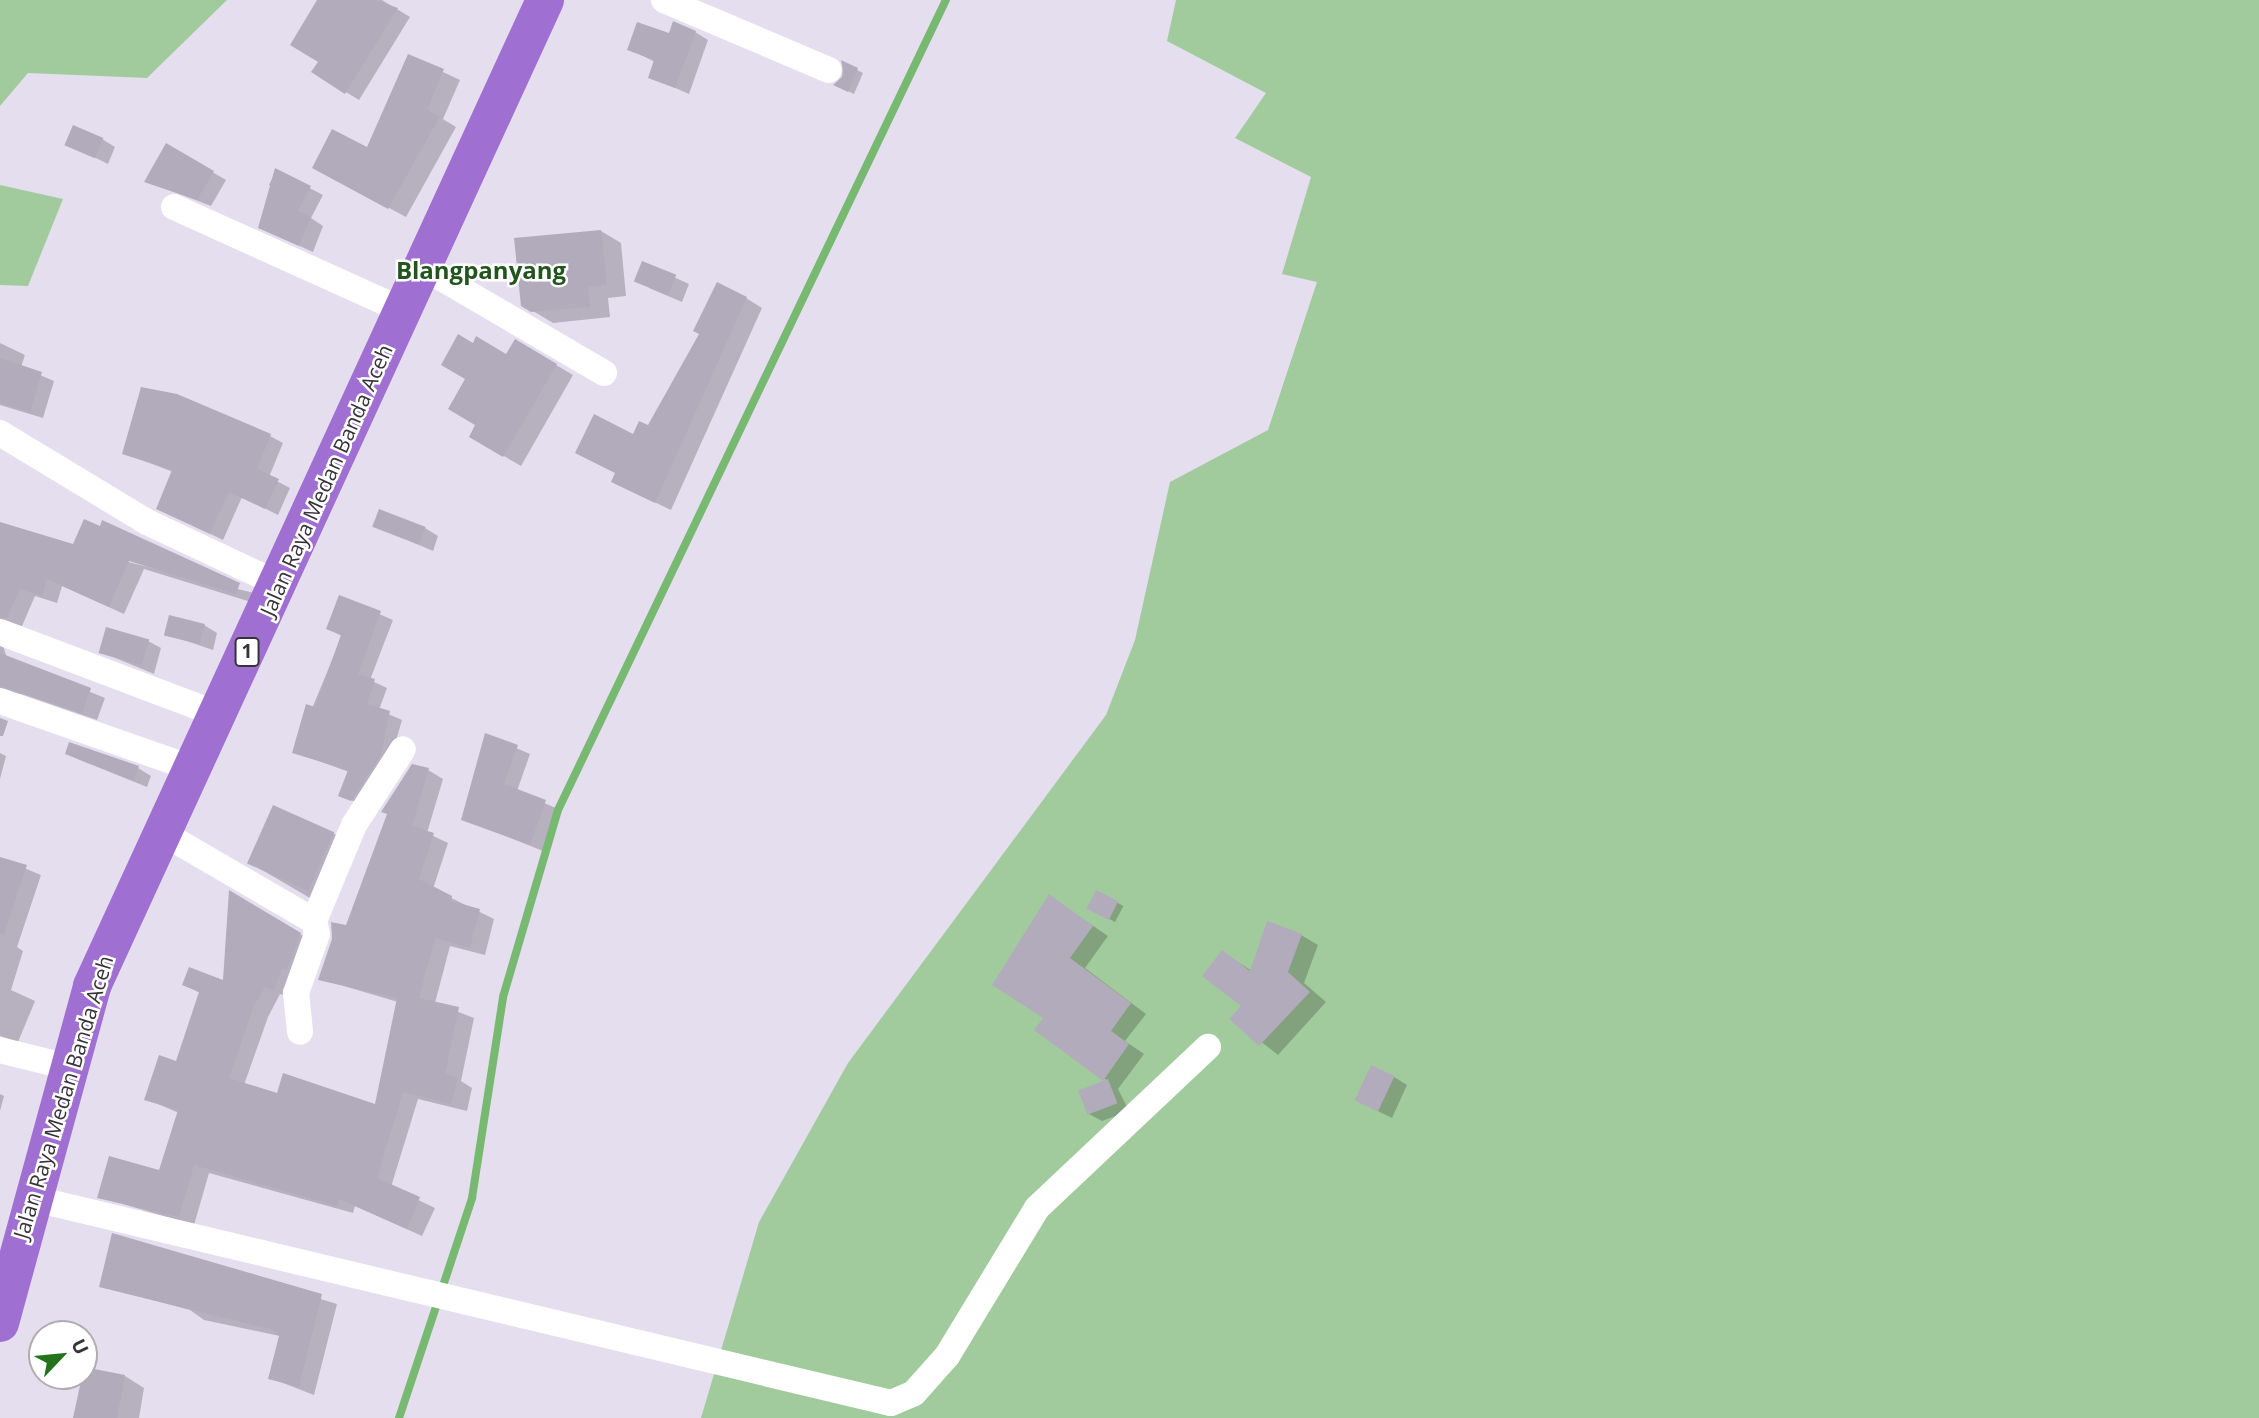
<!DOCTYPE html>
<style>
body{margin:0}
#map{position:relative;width:2259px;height:1418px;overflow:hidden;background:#e5deef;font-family:"Open Sans",sans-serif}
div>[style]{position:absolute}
.green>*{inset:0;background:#a2cb9d}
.shadow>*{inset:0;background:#0003;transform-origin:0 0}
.stream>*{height:8px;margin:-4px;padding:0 4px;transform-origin:4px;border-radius:4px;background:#77b971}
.building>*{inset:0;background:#b2abbb;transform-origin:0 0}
.street>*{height:26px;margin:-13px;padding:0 13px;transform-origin:13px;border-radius:13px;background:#fff}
.highway>*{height:38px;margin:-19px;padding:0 19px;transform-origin:19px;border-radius:19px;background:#a06fd2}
span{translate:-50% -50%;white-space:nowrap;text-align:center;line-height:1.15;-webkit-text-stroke:5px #fff;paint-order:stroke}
.shield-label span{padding:2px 5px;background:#fff;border:2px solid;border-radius:5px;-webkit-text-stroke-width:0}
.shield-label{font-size:19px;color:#363339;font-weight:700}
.street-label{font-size:21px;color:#363339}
.quarter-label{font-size:24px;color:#22541e;font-weight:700}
.north{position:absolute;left:28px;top:1320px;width:70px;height:70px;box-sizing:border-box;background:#fff;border:2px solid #afadb0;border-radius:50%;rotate:64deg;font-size:19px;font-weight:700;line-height:28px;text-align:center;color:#363339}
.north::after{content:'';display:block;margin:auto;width:24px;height:32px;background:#22731c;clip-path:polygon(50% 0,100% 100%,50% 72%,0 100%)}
</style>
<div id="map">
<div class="green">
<i style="clip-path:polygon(0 0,227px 0,147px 78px,28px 73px,0 106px)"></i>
<i style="clip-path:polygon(1176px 0,2259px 0,2259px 1418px,701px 1418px,759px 1222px,848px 1063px,1106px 715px,1135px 640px,1170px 482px,1268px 430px,1317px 282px,1282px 274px,1311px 177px,1235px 138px,1266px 93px,1167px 41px)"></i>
<i style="clip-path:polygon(0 185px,63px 199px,28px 286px,0 285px)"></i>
</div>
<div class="shadow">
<i style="clip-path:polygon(317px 0,382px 0,410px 17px,359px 100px,313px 72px,320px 61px)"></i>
<i style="clip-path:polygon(695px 32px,708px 40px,689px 94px,650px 77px,655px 62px,629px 49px)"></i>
<i style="clip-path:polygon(409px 56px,460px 80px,443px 119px,456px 127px,406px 217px,331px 177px,367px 150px)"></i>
<i style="clip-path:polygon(843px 63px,863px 73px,854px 94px,841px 88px)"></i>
<i style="clip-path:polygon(102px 139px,115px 147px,108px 164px,67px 144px)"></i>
<i style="clip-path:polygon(166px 145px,226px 180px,211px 206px,146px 181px)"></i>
<i style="clip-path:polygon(276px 171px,323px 195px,311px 218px,323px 226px,313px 252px,273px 234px,276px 189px,269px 185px)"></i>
<i style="clip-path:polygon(601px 231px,621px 243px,626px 296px,608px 298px,610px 317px,553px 323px,523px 305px)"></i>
<i style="clip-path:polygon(643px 263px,689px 284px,682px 302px,649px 288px)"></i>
<i style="clip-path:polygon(746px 298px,762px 308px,671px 510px,629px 490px,634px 436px,649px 427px)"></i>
<i style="clip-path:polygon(515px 341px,573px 375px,521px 466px,471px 437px,478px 425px,468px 378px,473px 346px,507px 356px)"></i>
<i style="clip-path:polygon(0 343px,25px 355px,21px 367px,54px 381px,43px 418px,0 405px)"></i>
<i style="clip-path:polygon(270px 436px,283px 443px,269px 477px,290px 488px,278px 515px,242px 497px,223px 540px,171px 515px,173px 472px,124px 453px)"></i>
<i style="clip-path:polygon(0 524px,27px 537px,254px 593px,251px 602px,144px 569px,124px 614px,62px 586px,57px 603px,35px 596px,22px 626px,0 634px)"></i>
<i style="clip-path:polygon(375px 526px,425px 528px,438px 536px,433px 551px)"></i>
<i style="clip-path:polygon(340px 597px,393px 620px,370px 680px,387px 688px,379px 710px,402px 720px,390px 761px,364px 806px,340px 795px,349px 772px,294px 752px,342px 636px,328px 629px)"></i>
<i style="clip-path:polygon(204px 625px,217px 633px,213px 650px,166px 634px)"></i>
<i style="clip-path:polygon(0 636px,7px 658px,105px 698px,97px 720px,21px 694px,0 697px)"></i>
<i style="clip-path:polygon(148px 641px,161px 648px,154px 674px,101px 652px)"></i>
<i style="clip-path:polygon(486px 735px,530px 754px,517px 791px,558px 809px,543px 851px,463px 819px)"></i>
<i style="clip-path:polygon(70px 744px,138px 768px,151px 776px,147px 787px,80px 760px,67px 753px)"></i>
<i style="clip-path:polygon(0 753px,6px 756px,0 779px)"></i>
<i style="clip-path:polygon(428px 770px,443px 779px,427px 833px,448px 843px,433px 889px,494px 919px,485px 955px,450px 946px,435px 1003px,474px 1018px,461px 1081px,472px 1088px,467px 1111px,418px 1099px,391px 1187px,435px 1208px,422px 1236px,355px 1206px,353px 1213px,209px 1173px,194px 1225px,99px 1197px,161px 1173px,179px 1113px,146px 1099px,177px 1063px,200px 993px,184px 984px,225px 983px,230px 892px,315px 943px,289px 997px,280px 994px,268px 1017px,244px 1085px,278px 1095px,377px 1106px,398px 1002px,320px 979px)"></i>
<i style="clip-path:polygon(333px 833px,353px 845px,327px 908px,250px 863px)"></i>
<i style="clip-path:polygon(0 858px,41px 875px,17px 947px,23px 951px,11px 990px,35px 1001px,18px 1042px,0 1036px)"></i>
<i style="left:1097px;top:892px;width:30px;height:18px;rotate:28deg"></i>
<i style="clip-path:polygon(1049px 896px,1108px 936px,1085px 968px,1146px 1014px,1125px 1041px,1144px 1054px,1118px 1089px,1129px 1111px,1102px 1121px,1089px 1114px,1107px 1081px,1045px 1018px)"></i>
<i style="clip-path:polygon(1301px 935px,1318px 945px,1304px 983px,1326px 1002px,1278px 1055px,1232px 1019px,1244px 1006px,1222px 952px,1252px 971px)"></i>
<i style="clip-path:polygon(1394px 1077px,1407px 1085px,1392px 1118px,1357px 1101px)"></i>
<i style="clip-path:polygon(0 1094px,4px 1096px,0 1111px)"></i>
<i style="clip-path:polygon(113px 1236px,337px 1304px,314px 1395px,270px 1378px,280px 1336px,204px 1320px,190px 1310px,101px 1286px)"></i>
<i style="clip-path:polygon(125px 1376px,144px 1388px,139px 1418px,75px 1418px)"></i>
</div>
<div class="stream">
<i style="left:399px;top:1418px;width:232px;rotate:-71.6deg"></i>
<i style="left:472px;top:1198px;width:203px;rotate:-81.2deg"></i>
<i style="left:503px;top:997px;width:195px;rotate:-73.6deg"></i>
<i style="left:558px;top:810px;width:898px;rotate:-64.41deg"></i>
</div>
<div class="building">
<i style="clip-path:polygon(317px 0,374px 0,398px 8px,345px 94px,311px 72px,318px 62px,290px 45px)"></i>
<i style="clip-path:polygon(673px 21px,696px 31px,675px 88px,648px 78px,654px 60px,627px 50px,637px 22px,669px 33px)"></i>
<i style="clip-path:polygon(408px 54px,444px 69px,427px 110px,440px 116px,388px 209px,312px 168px,332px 129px,367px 147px)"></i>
<i style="clip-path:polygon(841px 60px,858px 68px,848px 92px,833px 85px,844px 75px)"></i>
<i style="left:73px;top:125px;width:33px;height:22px;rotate:23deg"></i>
<i style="clip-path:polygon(166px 143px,214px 171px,197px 200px,144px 182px)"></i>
<i style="clip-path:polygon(275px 168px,311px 186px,298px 211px,311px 217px,299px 246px,258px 228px)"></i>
<i style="clip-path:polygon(601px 230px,607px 285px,588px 287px,590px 307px,531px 312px,521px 306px,514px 238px)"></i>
<i style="left:642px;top:261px;width:37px;height:22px;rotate:22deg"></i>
<i style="clip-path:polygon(717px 282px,747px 297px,655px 503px,611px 482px,615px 473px,575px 453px,594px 414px,633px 434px,639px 421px,648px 425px,699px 334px,693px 331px)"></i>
<i style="clip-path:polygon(458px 334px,473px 343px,476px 336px,506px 354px,515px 339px,557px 364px,503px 457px,469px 437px,475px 425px,448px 409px,465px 379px,441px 365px)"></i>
<i style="clip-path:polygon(0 358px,42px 372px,30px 412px,0 403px)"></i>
<i style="clip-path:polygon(141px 387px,177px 394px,271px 434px,257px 469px,279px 479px,265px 509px,229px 492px,210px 534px,156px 509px,172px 470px,122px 454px)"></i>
<i style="left:379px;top:509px;width:50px;height:19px;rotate:21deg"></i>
<i style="clip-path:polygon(84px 519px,100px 526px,102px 520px,240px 583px,236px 594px,129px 561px,109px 607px,47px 579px,42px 596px,20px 589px,7px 618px,0 617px,0 522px,73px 544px)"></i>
<i style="clip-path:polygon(339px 595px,381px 611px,358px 674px,375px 679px,367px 704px,390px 711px,381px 755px,351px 801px,338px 796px,348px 770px,292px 753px,306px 704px,315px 707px,341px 635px,326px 629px)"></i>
<i style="left:169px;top:615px;width:37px;height:21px;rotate:14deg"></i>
<i style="left:106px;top:627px;width:45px;height:27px;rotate:16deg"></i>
<i style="clip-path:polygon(0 653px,91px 688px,82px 713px,0 686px)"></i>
<i style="clip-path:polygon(0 718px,8px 721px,3px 736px,0 736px)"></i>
<i style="clip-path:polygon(485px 733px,518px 745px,504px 784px,546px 800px,530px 845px,461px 820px)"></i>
<i style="clip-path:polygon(69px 742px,139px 766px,134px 781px,65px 754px)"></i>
<i style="clip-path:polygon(412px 764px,429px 768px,412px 826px,434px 833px,419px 879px,452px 896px,451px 901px,480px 909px,470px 948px,435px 938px,419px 998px,459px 1007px,445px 1074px,458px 1078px,451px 1104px,403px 1092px,377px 1178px,420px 1197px,407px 1229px,339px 1199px,337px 1206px,194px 1165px,179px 1217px,97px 1198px,109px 1156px,159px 1170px,178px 1110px,144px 1100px,159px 1055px,176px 1061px,199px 992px,182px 985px,189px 967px,223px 980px,229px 890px,301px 933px,287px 970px,282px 969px,274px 990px,265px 987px,253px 1008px,229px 1078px,277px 1093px,283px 1073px,375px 1104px,397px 998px,318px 980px,332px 939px,331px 922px,346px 925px,387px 814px,381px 812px)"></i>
<i style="left:273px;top:805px;width:67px;height:64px;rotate:24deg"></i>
<i style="clip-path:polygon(0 857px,27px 865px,4px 935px,0 934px)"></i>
<i style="left:1096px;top:890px;width:25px;height:21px;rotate:27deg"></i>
<i style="clip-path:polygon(1049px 894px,1093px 926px,1070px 958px,1131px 1003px,1111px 1031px,1129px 1044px,1103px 1081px,1034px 1030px,1043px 1018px,992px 985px)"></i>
<i style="clip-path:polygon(1267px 921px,1302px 934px,1288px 972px,1310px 992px,1259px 1046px,1229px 1019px,1241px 1006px,1202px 976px,1222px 950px,1250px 971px)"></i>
<i style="left:1371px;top:1065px;width:26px;height:39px;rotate:25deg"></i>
<i style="left:1108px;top:1079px;width:26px;height:32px;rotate:69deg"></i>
<i style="clip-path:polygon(112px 1233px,322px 1294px,299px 1387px,268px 1379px,279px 1336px,273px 1330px,99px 1287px)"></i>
<i style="clip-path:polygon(84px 1367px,125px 1375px,117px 1418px,73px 1418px)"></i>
</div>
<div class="street">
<i style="left:664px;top:0;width:179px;rotate:23deg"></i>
<i style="left:174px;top:207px;width:250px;rotate:24.3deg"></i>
<i style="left:421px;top:266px;width:212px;rotate:30.3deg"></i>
<i style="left:0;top:433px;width:172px;rotate:31.2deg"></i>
<i style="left:147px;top:522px;width:146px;rotate:25.2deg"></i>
<i style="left:0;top:632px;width:232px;rotate:20.7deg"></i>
<i style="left:0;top:701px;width:202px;rotate:19.3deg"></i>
<i style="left:161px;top:832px;width:177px;rotate:30.2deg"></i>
<i style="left:314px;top:921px;width:13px;rotate:77deg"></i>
<i style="left:317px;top:934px;width:63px;rotate:109.6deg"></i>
<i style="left:296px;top:993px;width:39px;rotate:84deg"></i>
<i style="left:314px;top:921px;width:104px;rotate:-67.4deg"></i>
<i style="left:354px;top:825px;width:90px;rotate:-57.2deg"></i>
<i style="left:0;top:1050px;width:70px;rotate:14deg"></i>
<i style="left:31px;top:1198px;width:884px;rotate:13.41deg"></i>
<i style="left:891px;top:1403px;width:25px;rotate:-23deg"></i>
<i style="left:914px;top:1393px;width:50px;rotate:-48.3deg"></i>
<i style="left:947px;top:1356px;width:173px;rotate:-58.7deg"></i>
<i style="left:1037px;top:1208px;width:235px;rotate:-43.3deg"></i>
</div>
<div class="highway">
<i style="left:0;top:1323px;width:349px;rotate:-74.7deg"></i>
<i style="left:92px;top:986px;width:1085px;rotate:-65.32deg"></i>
</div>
<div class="shield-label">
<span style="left:247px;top:652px">1</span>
</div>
<div class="street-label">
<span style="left:326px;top:480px;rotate:-66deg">Jalan Raya Medan Banda Aceh</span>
<span style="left:63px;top:1097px;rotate:-73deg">Jalan Raya Medan Banda Aceh</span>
</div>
<div class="quarter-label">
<span style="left:481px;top:270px">Blangpanyang</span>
</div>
<div class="north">U</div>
</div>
